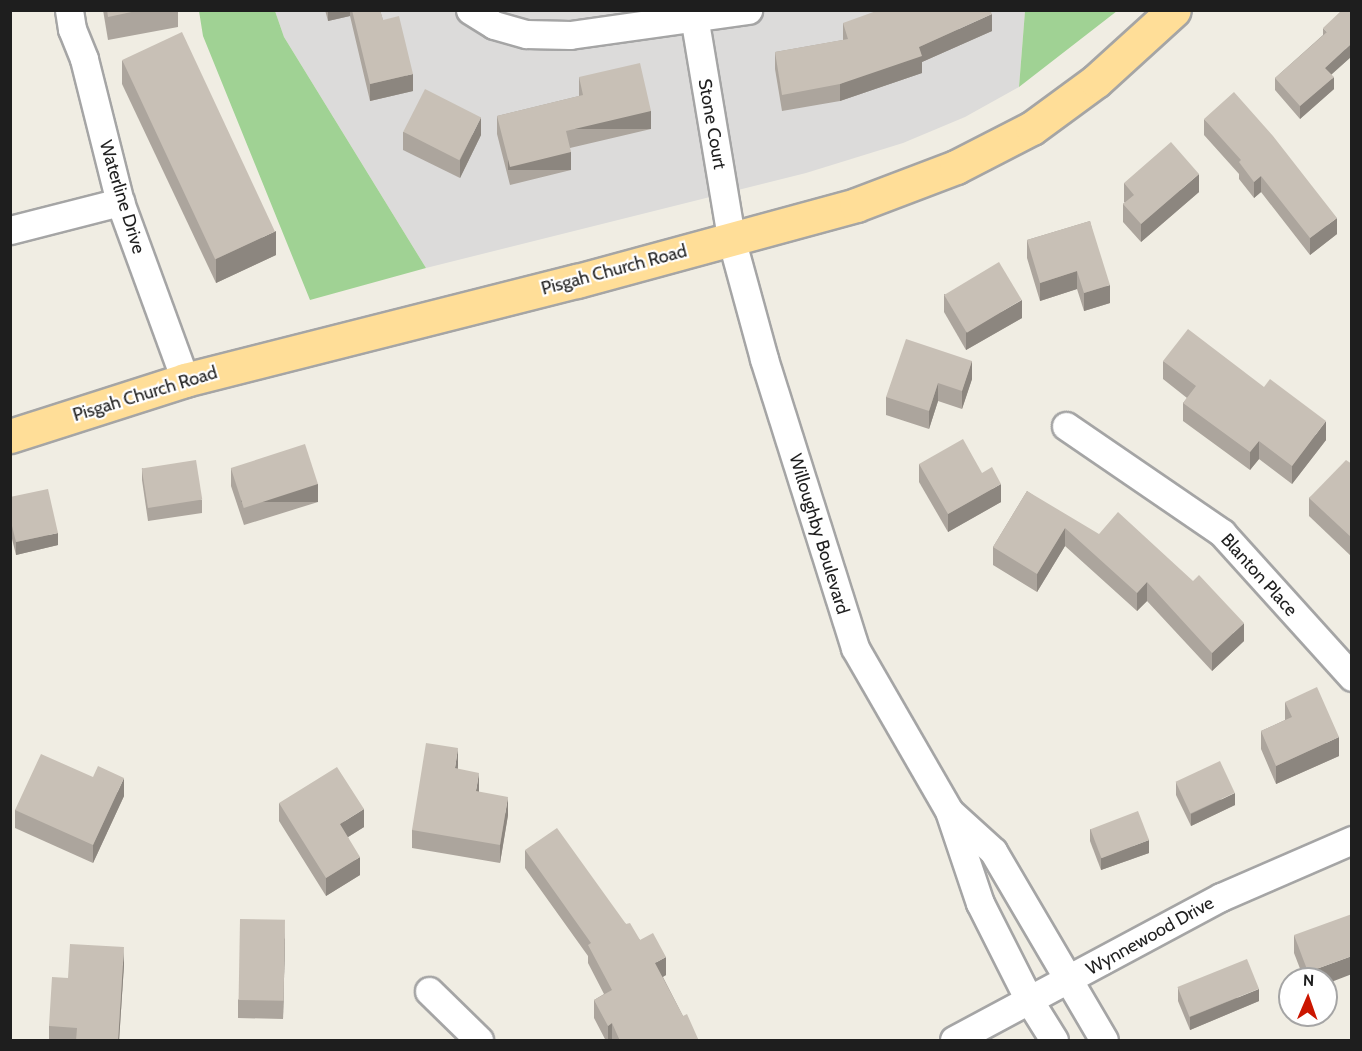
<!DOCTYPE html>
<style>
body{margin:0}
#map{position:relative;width:1362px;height:1051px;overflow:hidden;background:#f0ede3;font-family:Cabin,sans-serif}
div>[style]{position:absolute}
.residential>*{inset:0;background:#dcdbda}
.forest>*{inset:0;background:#a0d294}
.roads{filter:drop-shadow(2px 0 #a5a5a5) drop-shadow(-2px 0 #a5a5a5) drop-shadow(0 2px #a5a5a5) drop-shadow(0 -2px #a5a5a5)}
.minor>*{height:27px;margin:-13.5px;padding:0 13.5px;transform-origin:13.5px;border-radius:13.5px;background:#fff}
.major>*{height:33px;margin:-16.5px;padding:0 16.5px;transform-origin:16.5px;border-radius:16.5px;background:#ffde98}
.wall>*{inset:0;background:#aca59d}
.shaded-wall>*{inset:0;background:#8c867f;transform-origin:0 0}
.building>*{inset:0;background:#c8c0b6;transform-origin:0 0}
span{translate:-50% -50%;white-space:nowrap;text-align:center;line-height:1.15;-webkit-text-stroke:4.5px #fff;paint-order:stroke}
.street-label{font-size:18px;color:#1e1e1e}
.frame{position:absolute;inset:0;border:12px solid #1e1e1e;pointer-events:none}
.north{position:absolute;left:1278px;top:967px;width:60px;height:60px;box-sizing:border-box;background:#fff;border:2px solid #a5a5a5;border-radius:50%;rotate:2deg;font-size:16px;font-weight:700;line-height:24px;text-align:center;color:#1e1e1e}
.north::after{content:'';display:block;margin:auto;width:21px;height:27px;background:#cb1600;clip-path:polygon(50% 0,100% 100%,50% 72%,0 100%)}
</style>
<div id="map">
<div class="residential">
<i style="clip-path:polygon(275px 11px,1025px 11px,1019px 87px,965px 117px,903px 143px,806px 173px,426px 268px,284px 37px)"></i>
</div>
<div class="forest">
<i style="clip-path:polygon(199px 11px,275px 11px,284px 37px,426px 268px,310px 300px,203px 36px)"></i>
<i style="clip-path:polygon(1025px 11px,1025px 10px,1117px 11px,1019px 87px)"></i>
</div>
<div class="roads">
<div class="minor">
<i style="left:69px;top:10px;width:19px;rotate:81deg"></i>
<i style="left:72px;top:29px;width:32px;rotate:68deg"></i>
<i style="left:84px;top:59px;width:147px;rotate:75.9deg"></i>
<i style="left:120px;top:202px;width:189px;rotate:69.9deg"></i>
<i style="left:470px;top:10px;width:28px;rotate:32deg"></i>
<i style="left:494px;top:25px;width:33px;rotate:16deg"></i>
<i style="left:526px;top:34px;width:44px;rotate:1.3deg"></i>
<i style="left:570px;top:35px;width:180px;rotate:-8deg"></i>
<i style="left:693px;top:10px;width:231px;rotate:80.5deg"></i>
<i style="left:731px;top:238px;width:125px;rotate:74.7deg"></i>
<i style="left:764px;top:359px;width:303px;rotate:72.5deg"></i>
<i style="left:855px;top:648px;width:188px;rotate:60deg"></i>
<i style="left:949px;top:811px;width:97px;rotate:71.4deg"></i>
<i style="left:980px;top:903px;width:109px;rotate:63.2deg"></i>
<i style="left:1029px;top:1000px;width:47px;rotate:58deg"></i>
<i style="left:10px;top:230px;width:114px;rotate:-14.3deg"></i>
<i style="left:1066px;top:426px;width:189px;rotate:34.4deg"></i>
<i style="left:1222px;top:533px;width:194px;rotate:47.9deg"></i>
<i style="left:950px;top:812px;width:58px;rotate:42.2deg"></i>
<i style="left:993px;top:851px;width:219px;rotate:59.6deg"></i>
<i style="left:429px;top:991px;width:70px;rotate:44.4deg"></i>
<i style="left:954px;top:1040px;width:303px;rotate:-28.2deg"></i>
<i style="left:1221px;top:897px;width:143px;rotate:-23.5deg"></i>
</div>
<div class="major">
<i style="left:10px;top:436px;width:184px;rotate:-17.7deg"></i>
<i style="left:185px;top:380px;width:404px;rotate:-14.2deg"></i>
<i style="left:577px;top:281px;width:289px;rotate:-15.2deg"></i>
<i style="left:856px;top:205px;width:107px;rotate:-20.8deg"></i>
<i style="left:956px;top:167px;width:85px;rotate:-27.2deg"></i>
<i style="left:1032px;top:128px;width:79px;rotate:-36.3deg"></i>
<i style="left:1096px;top:81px;width:105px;rotate:-42.3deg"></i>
</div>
</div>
<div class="wall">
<i style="clip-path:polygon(103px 10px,178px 10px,178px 27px,108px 40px)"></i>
<i style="clip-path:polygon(325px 10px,380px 10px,383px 20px,413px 91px,370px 101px,350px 16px,328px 21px)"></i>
<i style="clip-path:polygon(843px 23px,992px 31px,922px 62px,922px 73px,840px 101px,782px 111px,775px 69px,775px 52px,843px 40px)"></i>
<i style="clip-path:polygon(1323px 28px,1352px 56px,1331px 75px,1334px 89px,1300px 119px,1275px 90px,1275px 78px,1323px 35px)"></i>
<i style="clip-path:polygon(122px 60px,276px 255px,216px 283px,122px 84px)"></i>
<i style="clip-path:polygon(579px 77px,651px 129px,570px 148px,571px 170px,510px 185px,497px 134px,497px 116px,579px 96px)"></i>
<i style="clip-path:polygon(1204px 119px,1337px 234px,1310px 255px,1261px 192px,1254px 198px,1239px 179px,1239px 174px,1204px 135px)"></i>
<i style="clip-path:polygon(403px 132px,481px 135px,460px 178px,403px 150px)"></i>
<i style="clip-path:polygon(1124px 183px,1199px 192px,1141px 242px,1123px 222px,1123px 204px,1125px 202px,1124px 202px)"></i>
<i style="clip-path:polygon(1090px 221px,1110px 303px,1084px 311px,1077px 289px,1040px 301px,1027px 258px,1027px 240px)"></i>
<i style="clip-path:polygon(944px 294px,1022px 318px,966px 350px,944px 312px)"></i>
<i style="clip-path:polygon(972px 361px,972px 379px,962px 409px,938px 401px,929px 429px,886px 415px,886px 397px)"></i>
<i style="clip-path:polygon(1163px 361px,1326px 440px,1292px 484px,1259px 459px,1250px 470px,1183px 421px,1183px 403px,1187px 398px,1163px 379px)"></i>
<i style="clip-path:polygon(919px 464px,982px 473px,1001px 502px,948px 532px,919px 482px)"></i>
<i style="clip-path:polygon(1352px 464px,1352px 557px,1309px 516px,1309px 498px)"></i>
<i style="clip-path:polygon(142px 468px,202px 500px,202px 513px,148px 521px,142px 480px)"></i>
<i style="clip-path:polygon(231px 468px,318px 502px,244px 525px,231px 486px)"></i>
<i style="clip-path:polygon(1027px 491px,1244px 641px,1212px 671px,1147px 601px,1137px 611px,1065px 546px,1037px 592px,993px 565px,993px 547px)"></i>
<i style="clip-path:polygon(10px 497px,58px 545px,16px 555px,10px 531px)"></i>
<i style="clip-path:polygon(1285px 702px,1339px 756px,1276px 784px,1261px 749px,1261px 731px,1285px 720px)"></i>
<i style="clip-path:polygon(458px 766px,458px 769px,479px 792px,508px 815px,500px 863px,412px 848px,412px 830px)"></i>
<i style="clip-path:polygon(93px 777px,124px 796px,93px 863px,15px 828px,15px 810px)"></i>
<i style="clip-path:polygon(1176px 782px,1235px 805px,1191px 826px,1176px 795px)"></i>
<i style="clip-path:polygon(279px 803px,364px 827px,348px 837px,360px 875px,326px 896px,279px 821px)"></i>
<i style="clip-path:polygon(1090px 829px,1149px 853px,1101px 870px,1090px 841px)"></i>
<i style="clip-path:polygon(525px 850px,626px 924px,640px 940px,666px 975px,663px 977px,683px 1016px,699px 1041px,606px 1041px,594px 1018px,594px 1000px,604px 994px,588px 963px,588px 956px,525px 868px)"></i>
<i style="clip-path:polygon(1294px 935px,1326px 979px,1304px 979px,1294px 953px)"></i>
<i style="clip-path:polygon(285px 938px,283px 1019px,238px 1018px,238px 1000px)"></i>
<i style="clip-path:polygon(124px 965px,119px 1041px,49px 1041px,49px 1026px,68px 978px)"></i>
<i style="clip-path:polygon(1178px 988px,1259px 1001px,1190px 1030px,1178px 1001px)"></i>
</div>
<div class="shaded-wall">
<i style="clip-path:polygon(328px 10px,350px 10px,350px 16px,328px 21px)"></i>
<i style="clip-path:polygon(992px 14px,992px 31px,922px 62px,922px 73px,840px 101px,840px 84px,919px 47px)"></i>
<i style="clip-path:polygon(1352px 43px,1352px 56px,1325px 80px,1325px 68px)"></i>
<i style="clip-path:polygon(413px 74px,413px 91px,370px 101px,370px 84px)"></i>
<i style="clip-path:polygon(1334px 77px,1334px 89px,1300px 119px,1300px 106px)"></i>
<i style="left:651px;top:111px;width:18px;height:87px;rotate:90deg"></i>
<i style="clip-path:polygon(481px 117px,481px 135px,460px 178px,460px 160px)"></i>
<i style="left:571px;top:152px;width:18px;height:63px;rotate:90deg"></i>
<i style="clip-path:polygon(1199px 174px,1199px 192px,1141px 242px,1141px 224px)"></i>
<i style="clip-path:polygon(1261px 176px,1261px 192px,1254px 198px,1254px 182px)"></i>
<i style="clip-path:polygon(1337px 218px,1337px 234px,1310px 255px,1310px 238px)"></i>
<i style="clip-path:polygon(276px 231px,276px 255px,216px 283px,216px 259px)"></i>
<i style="clip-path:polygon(1077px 271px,1077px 289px,1040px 301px,1040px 283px)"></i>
<i style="clip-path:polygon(1110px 285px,1110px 303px,1084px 311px,1084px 293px)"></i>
<i style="clip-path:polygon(1022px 300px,1022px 318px,966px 350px,966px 332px)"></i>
<i style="clip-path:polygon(972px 361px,972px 379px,962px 409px,962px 391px)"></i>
<i style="clip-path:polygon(938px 383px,938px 401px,929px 429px,929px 411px)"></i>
<i style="clip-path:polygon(1326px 421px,1326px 440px,1292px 484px,1292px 466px)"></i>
<i style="clip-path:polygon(1259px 441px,1259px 459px,1250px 470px,1250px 452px)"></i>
<i style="left:318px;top:484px;width:18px;height:77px;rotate:90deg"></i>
<i style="clip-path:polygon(1001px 484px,1001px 502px,948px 532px,948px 514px)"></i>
<i style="clip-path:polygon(1065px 528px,1065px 546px,1037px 592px,1037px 574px)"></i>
<i style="clip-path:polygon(58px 533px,58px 545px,16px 555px,16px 542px)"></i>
<i style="clip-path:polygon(1147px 582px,1147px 601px,1137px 611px,1137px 593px)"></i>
<i style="clip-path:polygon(1244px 623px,1244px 641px,1212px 671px,1212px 653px)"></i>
<i style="clip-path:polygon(1339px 737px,1339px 756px,1276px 784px,1276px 766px)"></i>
<i style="clip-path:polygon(458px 748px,458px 766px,455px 786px,455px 768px)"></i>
<i style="clip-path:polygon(479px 773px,479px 791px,476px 810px,476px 791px)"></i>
<i style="clip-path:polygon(124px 778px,124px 796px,93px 863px,93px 845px)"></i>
<i style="clip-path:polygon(1235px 793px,1235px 805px,1191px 826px,1191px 814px)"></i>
<i style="clip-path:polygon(508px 797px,508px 815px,500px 863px,500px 845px)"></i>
<i style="clip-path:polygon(364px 809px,364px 827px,340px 842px,340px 824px)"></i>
<i style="clip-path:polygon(1149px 840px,1149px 853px,1101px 870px,1101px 858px)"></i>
<i style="clip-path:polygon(360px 857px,360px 875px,326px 896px,326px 878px)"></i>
<i style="clip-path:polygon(285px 920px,285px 938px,283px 1019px,283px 1001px)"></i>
<i style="clip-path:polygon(124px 947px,124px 965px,119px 1041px,118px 1041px)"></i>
<i style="clip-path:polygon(1352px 956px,1352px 974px,1326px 984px,1326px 979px,1308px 979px,1308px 972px)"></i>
<i style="clip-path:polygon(666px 957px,666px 975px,655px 981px,655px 963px)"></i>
<i style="clip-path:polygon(1259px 989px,1259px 1001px,1190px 1030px,1190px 1017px)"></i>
<i style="clip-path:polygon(612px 1023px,612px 1041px,608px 1041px,608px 1026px)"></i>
</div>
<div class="building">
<i style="clip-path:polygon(107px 10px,141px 10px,108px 17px)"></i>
<i style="clip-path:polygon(352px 10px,380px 10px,383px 20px,399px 16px,413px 74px,370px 84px)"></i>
<i style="clip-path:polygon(879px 10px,990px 10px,992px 14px,919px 47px,922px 56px,840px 84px,782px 95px,775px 52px,848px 39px,843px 23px)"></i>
<i style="clip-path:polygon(1342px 10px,1352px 10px,1352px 43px,1325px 68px,1334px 77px,1300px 106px,1275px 78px,1327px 32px,1323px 28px)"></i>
<i style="left:182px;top:32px;width:220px;height:66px;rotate:65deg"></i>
<i style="clip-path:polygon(640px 63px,651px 111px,566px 131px,571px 152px,510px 167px,497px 116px,583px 95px,579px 77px)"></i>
<i style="left:425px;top:89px;width:63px;height:48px;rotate:27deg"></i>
<i style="clip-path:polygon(1234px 92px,1273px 136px,1337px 218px,1310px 238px,1261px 176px,1254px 182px,1239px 162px,1241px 160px,1204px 119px)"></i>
<i style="clip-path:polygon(1171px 142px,1199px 174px,1141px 224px,1123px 204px,1134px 195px,1124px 183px)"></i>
<i style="clip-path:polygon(1090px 221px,1110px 285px,1084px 293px,1077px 271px,1040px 283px,1027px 240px)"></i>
<i style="left:999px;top:262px;width:44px;height:64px;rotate:59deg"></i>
<i style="clip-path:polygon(1188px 329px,1264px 387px,1270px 379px,1326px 421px,1292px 466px,1259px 441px,1250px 452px,1183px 403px,1196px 386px,1163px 361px)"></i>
<i style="clip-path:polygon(906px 339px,972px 361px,962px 391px,938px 383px,929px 411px,886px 397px)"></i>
<i style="clip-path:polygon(963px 439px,982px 473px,992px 467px,1001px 484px,948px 514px,919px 464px)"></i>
<i style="left:305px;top:444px;width:42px;height:78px;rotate:72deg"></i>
<i style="left:196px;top:460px;width:40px;height:55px;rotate:81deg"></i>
<i style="clip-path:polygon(1346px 460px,1352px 464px,1352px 538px,1309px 498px)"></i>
<i style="clip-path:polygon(48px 489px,58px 533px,16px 542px,10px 518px,10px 497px)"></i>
<i style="clip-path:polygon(1027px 491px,1099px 534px,1118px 512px,1193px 581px,1199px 575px,1244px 623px,1212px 653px,1147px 582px,1137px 593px,1065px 528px,1037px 574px,993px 547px)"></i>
<i style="clip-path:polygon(1317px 687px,1339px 737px,1276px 766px,1261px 731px,1292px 717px,1285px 702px)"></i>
<i style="clip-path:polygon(426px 743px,458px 748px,455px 768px,479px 773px,476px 791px,508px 797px,500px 845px,412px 830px)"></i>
<i style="clip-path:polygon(41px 754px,93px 777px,98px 766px,124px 778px,93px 845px,15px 810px)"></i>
<i style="left:1220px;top:761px;width:35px;height:49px;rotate:65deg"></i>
<i style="clip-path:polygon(337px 767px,364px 809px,340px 824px,360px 857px,326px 878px,279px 803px)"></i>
<i style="left:1138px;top:811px;width:31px;height:51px;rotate:69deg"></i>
<i style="clip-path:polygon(557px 828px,626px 924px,630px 923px,640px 940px,653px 933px,666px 957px,655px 963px,683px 1016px,687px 1014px,699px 1041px,620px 1041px,612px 1023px,608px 1026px,594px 1000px,612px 990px,588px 945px,591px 943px,525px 850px)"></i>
<i style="clip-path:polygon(1352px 914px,1352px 956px,1308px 972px,1294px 935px)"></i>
<i style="left:240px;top:919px;width:45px;height:81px;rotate:1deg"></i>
<i style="clip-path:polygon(70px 944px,124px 947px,118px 1041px,76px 1041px,77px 1028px,49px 1026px,52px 977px,68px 978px)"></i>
<i style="left:1247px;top:959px;width:32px;height:75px;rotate:68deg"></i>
</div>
<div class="street-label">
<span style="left:712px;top:124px;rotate:80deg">Stone Court</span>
<span style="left:122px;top:197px;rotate:73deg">Waterline Drive</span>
<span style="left:614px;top:270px;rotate:-15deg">Pisgah Church Road</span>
<span style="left:145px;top:394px;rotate:-17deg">Pisgah Church Road</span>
<span style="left:819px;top:534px;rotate:73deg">Willoughby Boulevard</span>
<span style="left:1259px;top:575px;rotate:48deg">Blanton Place</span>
<span style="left:1150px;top:936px;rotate:-29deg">Wynnewood Drive</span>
</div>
<div class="frame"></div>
<div class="north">N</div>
</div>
